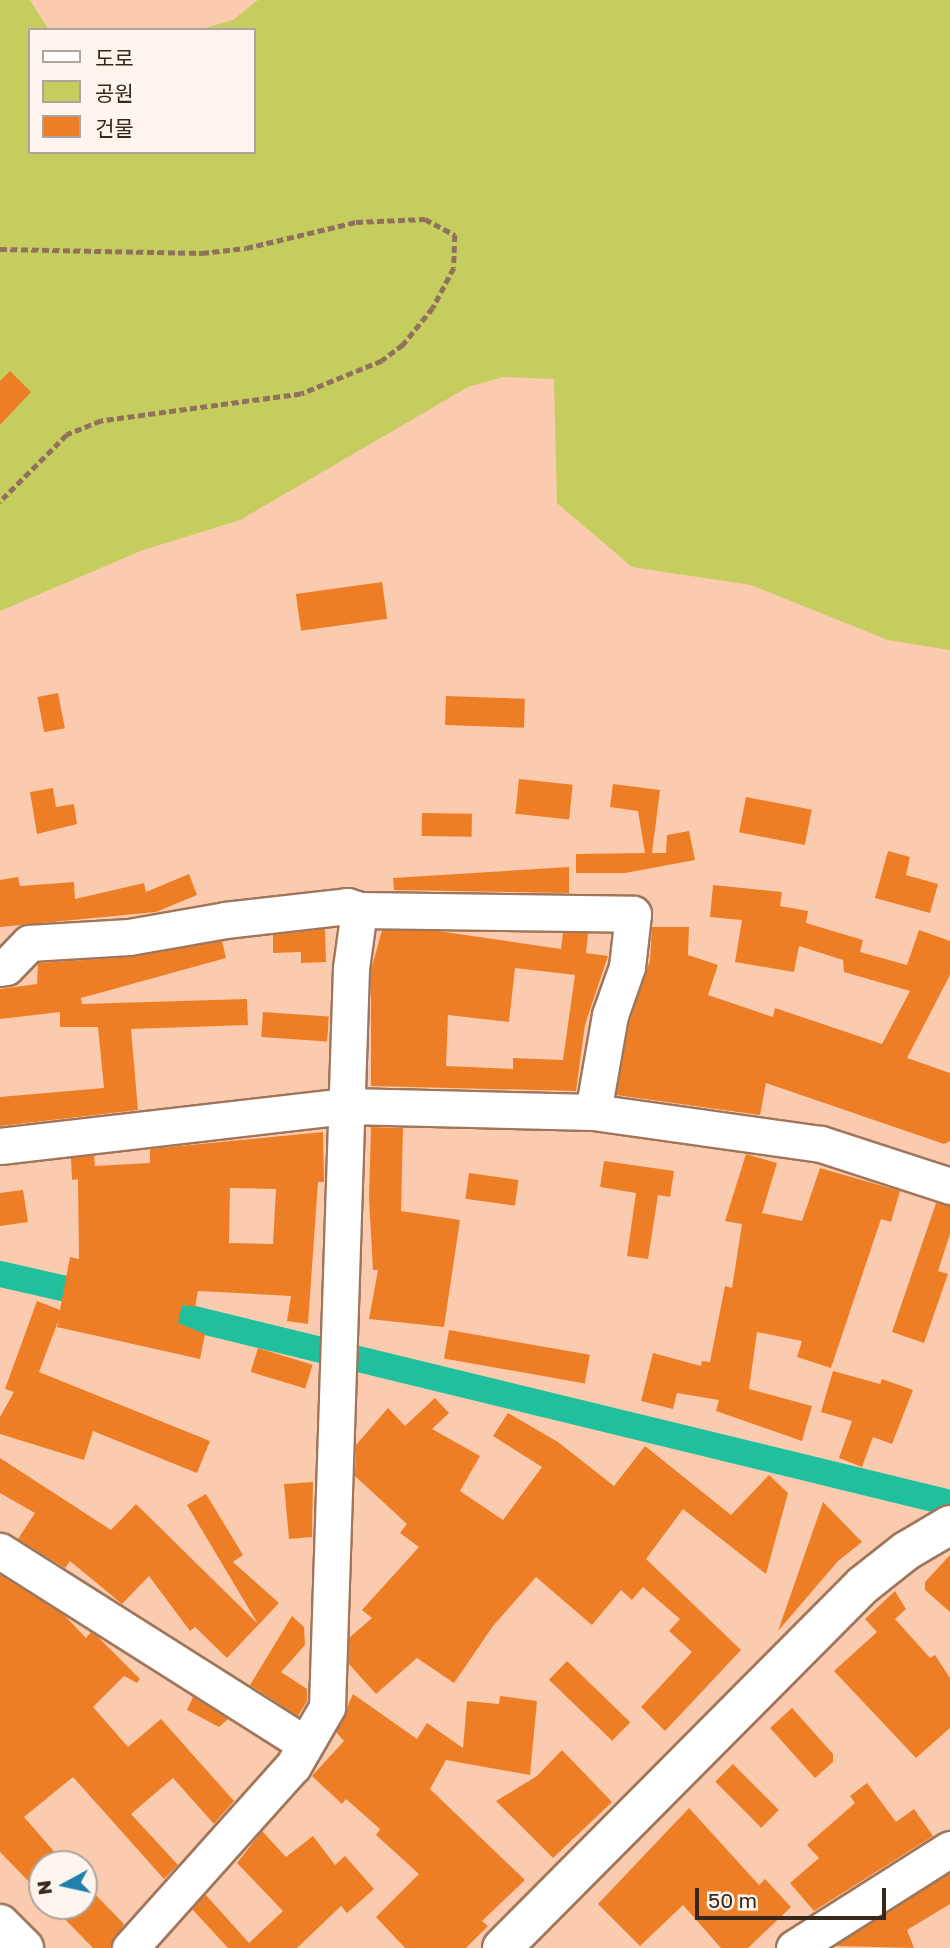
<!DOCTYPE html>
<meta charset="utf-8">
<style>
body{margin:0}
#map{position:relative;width:950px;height:1948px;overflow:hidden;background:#facbae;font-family:"Golos Text","Noto Sans KR",sans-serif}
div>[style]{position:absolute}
.green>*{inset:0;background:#c4cd5d}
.canal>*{height:26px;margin:-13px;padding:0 13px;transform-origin:13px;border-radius:13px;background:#20bf9d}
.building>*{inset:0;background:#ee7e25;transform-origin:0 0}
.path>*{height:4.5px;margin-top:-2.25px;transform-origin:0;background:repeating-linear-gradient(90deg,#90715e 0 7px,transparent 0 10.5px)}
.roads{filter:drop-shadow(2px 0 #a0765b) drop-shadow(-2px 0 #a0765b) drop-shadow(0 2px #a0765b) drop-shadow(0 -2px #a0765b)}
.minor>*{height:35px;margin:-17.5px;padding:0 17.5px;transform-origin:17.5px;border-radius:17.5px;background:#fff}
.major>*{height:38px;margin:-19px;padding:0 19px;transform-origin:19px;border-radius:19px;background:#fff}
span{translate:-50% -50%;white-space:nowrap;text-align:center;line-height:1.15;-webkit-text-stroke:6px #fff5ef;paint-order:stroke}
.legend{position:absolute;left:28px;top:28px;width:228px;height:126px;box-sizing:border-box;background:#fff5ef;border:2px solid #afa39a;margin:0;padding:9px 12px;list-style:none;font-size:21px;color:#38271b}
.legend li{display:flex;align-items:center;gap:14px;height:35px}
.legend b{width:35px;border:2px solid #afa39a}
.north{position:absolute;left:28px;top:1850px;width:70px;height:70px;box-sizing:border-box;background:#fff5ef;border:2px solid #afa39a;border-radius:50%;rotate:262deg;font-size:19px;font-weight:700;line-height:28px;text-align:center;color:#38271b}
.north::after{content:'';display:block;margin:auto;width:24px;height:32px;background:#1e80ab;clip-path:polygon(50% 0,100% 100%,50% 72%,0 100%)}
.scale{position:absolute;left:695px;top:1888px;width:191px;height:32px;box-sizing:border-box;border:4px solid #38271b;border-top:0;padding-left:9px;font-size:21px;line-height:24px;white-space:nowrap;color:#38271b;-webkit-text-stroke:5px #fff5ef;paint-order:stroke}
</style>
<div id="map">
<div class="green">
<i style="clip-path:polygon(0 0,30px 0,49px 30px,30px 30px,30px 152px,254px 152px,254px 30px,198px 30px,233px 20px,258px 0,950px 0,950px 650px,888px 640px,751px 585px,632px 567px,557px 503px,554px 379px,503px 377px,468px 387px,240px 520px,143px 550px,0 611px)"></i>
</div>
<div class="canal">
<i style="left:0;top:1274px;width:99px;rotate:12.8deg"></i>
<i style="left:145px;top:1307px;width:829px;rotate:13.68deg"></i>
</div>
<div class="building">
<i style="clip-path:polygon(10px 371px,31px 392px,0 425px,0 381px)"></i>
<i style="left:382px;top:582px;width:37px;height:87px;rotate:82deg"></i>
<i style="left:58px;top:693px;width:36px;height:21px;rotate:79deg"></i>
<i style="left:446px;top:696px;width:79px;height:29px;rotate:2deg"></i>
<i style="left:519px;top:779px;width:54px;height:35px;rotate:6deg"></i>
<i style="clip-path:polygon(613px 784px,660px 790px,652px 853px,666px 853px,667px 835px,689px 831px,695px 860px,625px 873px,576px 873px,576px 854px,645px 853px,638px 811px,610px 807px)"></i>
<i style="clip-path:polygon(53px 788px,56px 807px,74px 804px,77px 824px,37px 834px,30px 792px)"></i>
<i style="left:746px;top:797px;width:67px;height:36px;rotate:11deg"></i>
<i style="left:422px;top:813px;width:50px;height:23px;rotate:1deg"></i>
<i style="clip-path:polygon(888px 851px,910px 857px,906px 875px,938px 884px,930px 913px,875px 898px)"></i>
<i style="clip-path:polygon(569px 867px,569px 893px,394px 890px,393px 878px)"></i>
<i style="clip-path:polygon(189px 874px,197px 895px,156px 912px,0 927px,0 880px,18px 877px,20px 886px,74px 882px,75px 899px,144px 883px,146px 892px)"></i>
<i style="clip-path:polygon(713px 885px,782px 892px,780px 906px,808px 911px,806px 923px,863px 940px,860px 952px,907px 965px,919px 930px,950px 941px,950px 975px,907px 1058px,950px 1073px,950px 1141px,944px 1144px,766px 1083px,760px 1115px,616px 1095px,630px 1020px,650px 960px,652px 927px,689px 927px,688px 955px,718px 965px,708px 995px,773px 1017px,775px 1008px,882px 1044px,910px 991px,844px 972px,843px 960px,799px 946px,794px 972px,735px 962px,742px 920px,710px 917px)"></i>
<i style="clip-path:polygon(325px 929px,326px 962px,301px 963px,301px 952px,273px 953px,273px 935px)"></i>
<i style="clip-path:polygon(evenodd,382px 930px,438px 931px,561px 949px,563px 933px,588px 933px,586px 953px,608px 956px,585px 1025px,576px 1091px,371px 1086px,371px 970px,382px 930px,515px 968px,575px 975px,563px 1060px,513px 1058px,513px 1069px,446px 1066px,448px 1015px,509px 1022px,515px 968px)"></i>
<i style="clip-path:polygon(222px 941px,226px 958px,81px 998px,82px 1004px,247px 999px,248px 1025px,131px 1029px,138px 1110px,0 1126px,0 1097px,104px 1088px,98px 1027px,60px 1027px,60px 1012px,0 1019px,0 989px,37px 984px,38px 963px,132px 957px)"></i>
<i style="left:263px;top:1012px;width:66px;height:25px;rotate:4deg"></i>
<i style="clip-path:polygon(371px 1127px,403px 1128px,401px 1211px,460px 1220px,444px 1327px,369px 1319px,378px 1270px,373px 1270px,369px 1198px)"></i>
<i style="clip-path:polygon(evenodd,323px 1132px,324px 1182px,318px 1182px,308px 1324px,287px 1321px,291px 1296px,198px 1291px,195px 1307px,182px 1305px,178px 1323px,205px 1334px,200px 1359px,57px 1327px,59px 1319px,39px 1372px,210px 1441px,197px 1473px,93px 1431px,84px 1460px,0 1434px,0 1417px,14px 1392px,5px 1389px,37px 1301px,60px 1310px,70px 1257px,79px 1259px,78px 1179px,72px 1180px,71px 1158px,94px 1155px,95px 1166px,150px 1163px,150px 1149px,323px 1132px,230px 1188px,276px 1189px,273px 1244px,229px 1243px,230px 1188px)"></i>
<i style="clip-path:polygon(746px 1154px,777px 1163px,762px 1213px,802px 1221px,820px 1168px,900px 1191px,891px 1222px,881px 1219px,831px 1368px,797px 1357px,802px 1341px,757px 1332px,749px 1389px,812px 1406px,802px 1441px,716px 1411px,719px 1400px,677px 1393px,673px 1409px,641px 1401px,653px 1353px,701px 1366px,702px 1361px,710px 1362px,725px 1286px,732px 1288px,742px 1224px,725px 1221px)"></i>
<i style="clip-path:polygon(604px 1161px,674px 1171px,670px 1197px,658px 1195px,648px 1259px,627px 1256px,636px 1193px,600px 1187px)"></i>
<i style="left:469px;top:1173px;width:50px;height:26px;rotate:8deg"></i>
<i style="clip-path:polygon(23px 1190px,28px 1222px,0 1226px,0 1193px)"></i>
<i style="clip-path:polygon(936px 1203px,950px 1206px,950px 1234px,938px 1271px,948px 1274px,924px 1343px,892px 1332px)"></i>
<i style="left:449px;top:1330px;width:143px;height:29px;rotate:10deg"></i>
<i style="left:258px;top:1348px;width:57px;height:25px;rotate:17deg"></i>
<i style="clip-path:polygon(833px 1371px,880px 1384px,882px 1379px,913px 1390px,892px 1444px,873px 1437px,862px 1467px,839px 1458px,852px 1421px,821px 1412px)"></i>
<i style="clip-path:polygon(435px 1398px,449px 1413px,432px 1429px,480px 1456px,460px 1491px,503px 1520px,542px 1467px,493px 1436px,508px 1413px,558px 1442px,614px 1486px,645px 1446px,731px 1515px,769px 1475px,788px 1493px,766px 1574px,683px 1509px,646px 1559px,741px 1650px,665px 1731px,641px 1707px,692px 1652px,669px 1631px,680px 1619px,643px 1587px,632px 1600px,621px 1590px,592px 1625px,536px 1577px,493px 1626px,454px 1683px,417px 1658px,376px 1694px,349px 1664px,349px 1638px,372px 1618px,362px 1610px,419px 1547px,400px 1533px,407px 1524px,355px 1476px,356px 1445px,388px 1408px,405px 1426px)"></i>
<i style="clip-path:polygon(0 1458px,111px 1530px,136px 1504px,258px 1624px,187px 1505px,206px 1494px,243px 1555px,233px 1562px,279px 1603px,227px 1658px,195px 1627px,190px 1631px,149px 1576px,122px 1604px,70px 1561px,65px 1568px,18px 1539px,35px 1513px,0 1493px)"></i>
<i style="clip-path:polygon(313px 1482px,312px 1537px,289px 1539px,284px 1484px)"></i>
<i style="clip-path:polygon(823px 1502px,862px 1542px,838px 1561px,778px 1631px)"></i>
<i style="clip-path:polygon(950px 1555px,950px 1612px,925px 1590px,925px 1582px)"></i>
<i style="clip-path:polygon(0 1575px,64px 1615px,86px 1638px,91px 1632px,98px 1637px,140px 1679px,137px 1683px,124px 1676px,93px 1707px,128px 1747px,161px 1719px,234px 1801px,214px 1824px,173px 1778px,131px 1814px,178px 1865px,164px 1879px,73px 1777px,24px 1817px,65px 1864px,42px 1864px,42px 1895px,0 1852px)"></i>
<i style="clip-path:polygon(895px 1591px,906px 1609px,895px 1619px,930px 1658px,935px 1655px,950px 1678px,950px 1728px,916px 1758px,834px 1671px,877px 1632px,865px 1619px)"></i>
<i style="clip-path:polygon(292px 1616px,304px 1627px,305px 1645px,281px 1672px,307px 1689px,307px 1701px,298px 1716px,250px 1685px)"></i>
<i style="left:567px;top:1661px;width:88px;height:26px;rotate:44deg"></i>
<i style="clip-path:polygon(353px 1694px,417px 1739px,427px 1723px,463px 1748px,467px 1701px,499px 1704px,500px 1696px,537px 1701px,530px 1775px,446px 1760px,430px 1789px,525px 1880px,482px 1921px,488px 1926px,466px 1948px,405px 1948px,376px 1917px,419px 1874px,376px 1835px,380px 1829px,346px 1799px,342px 1804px,312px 1776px,344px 1741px,336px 1732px)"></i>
<i style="clip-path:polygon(193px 1697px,228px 1719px,219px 1727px,187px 1710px)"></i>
<i style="clip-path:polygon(792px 1708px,833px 1754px,833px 1762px,815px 1778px,770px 1728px)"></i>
<i style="clip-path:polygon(562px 1750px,612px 1802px,553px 1858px,496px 1801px,537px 1776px)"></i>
<i style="left:733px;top:1764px;width:65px;height:25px;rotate:45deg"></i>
<i style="clip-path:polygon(867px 1783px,896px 1822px,914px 1809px,933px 1836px,814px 1911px,790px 1883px,819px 1858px,807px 1845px,855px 1803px,850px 1796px)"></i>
<i style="clip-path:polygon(689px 1808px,759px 1885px,765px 1879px,791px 1907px,748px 1948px,721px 1948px,683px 1905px,640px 1946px,598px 1904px)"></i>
<i style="clip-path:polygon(262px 1831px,286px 1857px,313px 1836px,335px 1865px,345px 1856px,374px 1889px,347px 1913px,341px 1906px,297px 1948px,228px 1948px,192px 1909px,205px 1894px,249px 1943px,283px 1911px,237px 1863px)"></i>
<i style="clip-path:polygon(950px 1873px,950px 1904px,907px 1930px,914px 1948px,835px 1946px)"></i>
<i style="clip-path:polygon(84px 1883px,124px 1924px,110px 1948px,93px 1948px,52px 1906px,84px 1906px)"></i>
</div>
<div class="path">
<i style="left:0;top:249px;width:202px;rotate:1.1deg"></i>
<i style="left:202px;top:253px;width:44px;rotate:-6.5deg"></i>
<i style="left:246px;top:248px;width:113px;rotate:-13.3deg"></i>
<i style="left:356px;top:222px;width:69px;rotate:-2.5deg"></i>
<i style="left:425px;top:219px;width:34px;rotate:28deg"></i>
<i style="left:455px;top:235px;width:33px;rotate:92deg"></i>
<i style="left:454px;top:268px;width:45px;rotate:117.7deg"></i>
<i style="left:433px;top:308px;width:48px;rotate:129deg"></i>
<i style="left:403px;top:345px;width:26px;rotate:143deg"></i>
<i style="left:382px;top:361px;width:87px;rotate:157.8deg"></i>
<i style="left:301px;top:394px;width:202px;rotate:172.3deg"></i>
<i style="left:101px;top:421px;width:37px;rotate:158deg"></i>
<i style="left:67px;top:435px;width:95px;rotate:135deg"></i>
</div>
<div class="roads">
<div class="minor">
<i style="left:0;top:968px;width:6px;rotate:-9deg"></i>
<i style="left:6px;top:967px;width:33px;rotate:-46deg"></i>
<i style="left:29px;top:943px;width:100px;rotate:-3.4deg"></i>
<i style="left:129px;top:937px;width:97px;rotate:-10deg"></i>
<i style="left:225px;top:920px;width:123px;rotate:-6.5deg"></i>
<i style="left:347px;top:906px;width:13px;rotate:18deg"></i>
<i style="left:359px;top:910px;width:274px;rotate:0.8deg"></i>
<i style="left:633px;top:914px;width:53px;rotate:96.5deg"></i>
<i style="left:627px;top:967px;width:51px;rotate:109.5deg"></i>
<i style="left:610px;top:1015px;width:98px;rotate:99.9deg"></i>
<i style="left:0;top:1146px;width:349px;rotate:-6.6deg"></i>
<i style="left:347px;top:1106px;width:246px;rotate:1.4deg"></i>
<i style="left:593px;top:1112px;width:230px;rotate:8deg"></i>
<i style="left:821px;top:1144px;width:136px;rotate:18deg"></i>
<i style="left:0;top:1551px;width:360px;rotate:32.3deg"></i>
<i style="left:130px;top:1948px;width:244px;rotate:-48.2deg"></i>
<i style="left:293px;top:1766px;width:68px;rotate:-60deg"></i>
<i style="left:327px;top:1707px;width:739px;rotate:-88.14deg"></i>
<i style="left:351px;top:968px;width:59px;rotate:-82.1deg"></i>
<i style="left:794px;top:1948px;width:185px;rotate:-32.4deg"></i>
</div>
<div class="major">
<i style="left:0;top:1924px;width:34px;rotate:45deg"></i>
<i style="left:502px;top:1948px;width:512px;rotate:-45.16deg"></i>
<i style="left:863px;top:1585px;width:55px;rotate:-38.3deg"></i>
<i style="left:906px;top:1551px;width:51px;rotate:-30.6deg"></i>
</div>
</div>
<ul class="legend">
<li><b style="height:9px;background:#fff"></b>도로</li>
<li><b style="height:19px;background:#c4cd5d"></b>공원</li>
<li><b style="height:19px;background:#ee7e25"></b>건물</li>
</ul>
<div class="north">N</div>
<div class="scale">50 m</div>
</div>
